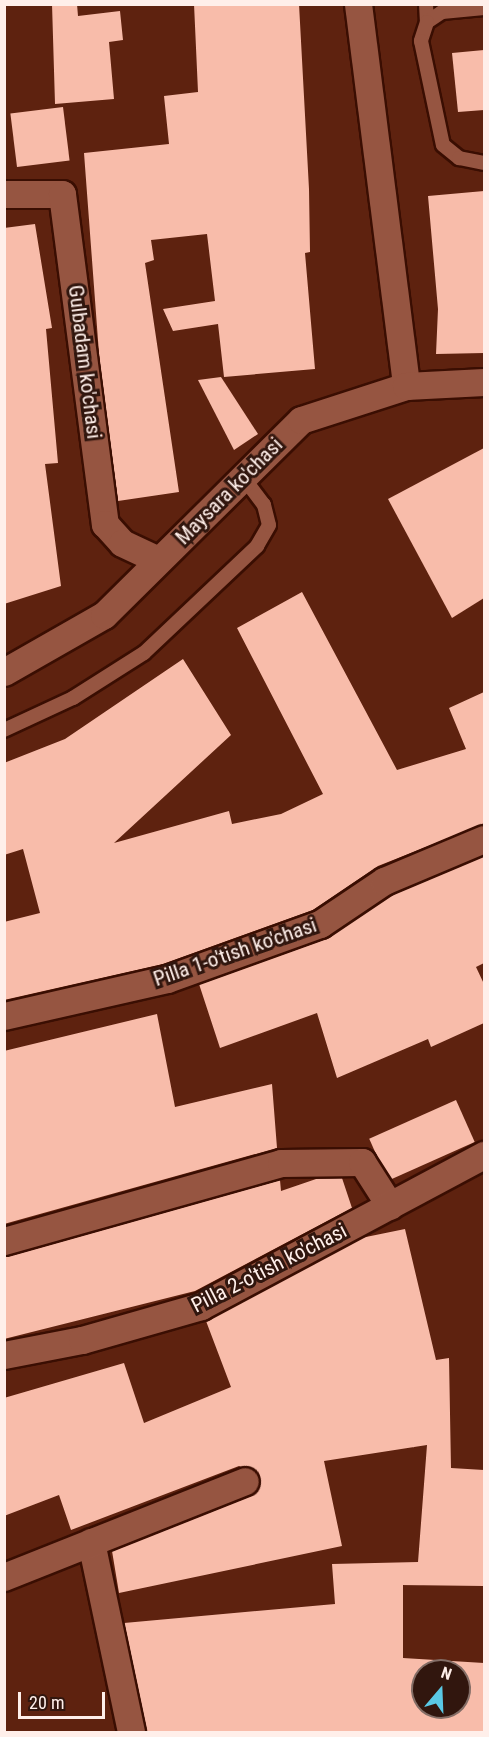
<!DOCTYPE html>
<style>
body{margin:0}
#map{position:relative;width:489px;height:1737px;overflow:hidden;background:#5e220f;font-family:"Roboto Condensed",sans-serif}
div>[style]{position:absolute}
.building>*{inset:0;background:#f8bcaa;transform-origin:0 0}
.roads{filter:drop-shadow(2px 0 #3a0e02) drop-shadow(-2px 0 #3a0e02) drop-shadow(0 2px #3a0e02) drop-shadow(0 -2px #3a0e02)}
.service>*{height:14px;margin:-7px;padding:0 7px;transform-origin:7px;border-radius:7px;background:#965541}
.minor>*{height:27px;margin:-13.5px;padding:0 13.5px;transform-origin:13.5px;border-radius:13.5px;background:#965541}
span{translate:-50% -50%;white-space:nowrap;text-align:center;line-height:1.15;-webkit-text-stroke:6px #31160e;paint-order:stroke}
.street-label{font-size:21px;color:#ffefea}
.frame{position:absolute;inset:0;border:6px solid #ffefea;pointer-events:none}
.north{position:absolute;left:411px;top:1659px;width:60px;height:60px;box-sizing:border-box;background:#31160e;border:2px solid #836d66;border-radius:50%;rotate:19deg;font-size:16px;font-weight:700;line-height:24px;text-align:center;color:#ffefea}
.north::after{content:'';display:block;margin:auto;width:21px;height:27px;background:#5ac8e5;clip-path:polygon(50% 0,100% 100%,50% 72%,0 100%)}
.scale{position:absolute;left:18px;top:1692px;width:87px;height:27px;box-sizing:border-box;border:3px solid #ffefea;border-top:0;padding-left:8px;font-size:18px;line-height:21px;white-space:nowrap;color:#ffefea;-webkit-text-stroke:4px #31160e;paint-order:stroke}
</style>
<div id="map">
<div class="building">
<i style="clip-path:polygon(52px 4px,77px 4px,78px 16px,120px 11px,123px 40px,109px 42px,114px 99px,55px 104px)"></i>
<i style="clip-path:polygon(194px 4px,299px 4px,309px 189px,310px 252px,305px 253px,315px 369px,224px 377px,218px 324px,173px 331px,163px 309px,215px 301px,207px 234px,151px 240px,154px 260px,145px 263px,179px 492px,118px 501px,100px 367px,84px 153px,169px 144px,164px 96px,198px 92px)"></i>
<i style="clip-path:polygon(484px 50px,484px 110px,458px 112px,452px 53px)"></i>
<i style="left:63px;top:107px;width:54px;height:53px;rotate:83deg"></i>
<i style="clip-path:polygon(484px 191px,484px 353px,436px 354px,438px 309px,428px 196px)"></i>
<i style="clip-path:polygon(35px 224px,52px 328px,46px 329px,58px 463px,45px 464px,61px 586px,4px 604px,4px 228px)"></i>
<i style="clip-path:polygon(221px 377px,258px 434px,234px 450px,198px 380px)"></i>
<i style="clip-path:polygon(484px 448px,484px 598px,452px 618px,388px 499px)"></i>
<i style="clip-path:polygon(302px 592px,397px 770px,466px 749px,449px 708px,484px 692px,484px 824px,378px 866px,313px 910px,163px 964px,4px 1000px,4px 922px,40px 913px,23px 849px,4px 855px,4px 763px,65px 739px,183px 659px,231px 735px,114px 843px,229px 811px,232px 824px,281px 814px,323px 794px,237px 628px)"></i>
<i style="clip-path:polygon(484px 856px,484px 963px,476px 967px,484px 984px,484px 1023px,431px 1047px,428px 1039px,337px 1078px,317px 1013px,220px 1048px,199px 984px,326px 939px,392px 895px)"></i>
<i style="clip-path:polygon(157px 1014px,175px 1107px,272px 1084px,277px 1148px,4px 1224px,4px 1051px)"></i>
<i style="left:456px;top:1100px;width:46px;height:95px;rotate:66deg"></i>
<i style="clip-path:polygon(319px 1178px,342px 1178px,352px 1208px,195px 1291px,4px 1339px,4px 1256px,280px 1180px,281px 1191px)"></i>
<i style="clip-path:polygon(evenodd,405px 1229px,436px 1360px,449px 1358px,451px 1468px,484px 1470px,484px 1586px,403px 1585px,403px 1658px,484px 1663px,484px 1732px,146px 1732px,124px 1623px,335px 1604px,332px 1564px,418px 1562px,427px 1445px,324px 1461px,342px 1546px,119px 1593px,112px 1551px,251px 1496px,260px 1484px,259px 1475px,239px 1466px,71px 1530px,59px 1495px,4px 1516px,4px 1398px,124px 1363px,144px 1423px,231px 1387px,206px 1321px,361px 1238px,405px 1229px,423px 1671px,459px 1671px,459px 1707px,423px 1707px,423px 1671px)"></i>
</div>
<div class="roads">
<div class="service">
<i style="left:426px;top:4px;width:18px;rotate:87deg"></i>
<i style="left:484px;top:8px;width:42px;rotate:174.6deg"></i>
<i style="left:442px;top:12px;width:18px;rotate:146deg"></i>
<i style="left:427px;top:22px;width:20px;rotate:108deg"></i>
<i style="left:421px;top:41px;width:106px;rotate:78.1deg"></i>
<i style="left:443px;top:145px;width:21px;rotate:39deg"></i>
<i style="left:459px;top:158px;width:25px;rotate:11deg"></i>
<i style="left:4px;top:730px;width:76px;rotate:-24.9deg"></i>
<i style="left:73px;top:698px;width:84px;rotate:-32.4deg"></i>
<i style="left:144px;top:653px;width:156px;rotate:-43.4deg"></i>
<i style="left:257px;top:546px;width:24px;rotate:-60deg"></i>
<i style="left:269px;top:525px;width:21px;rotate:-104deg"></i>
<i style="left:264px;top:505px;width:35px;rotate:-127deg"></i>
</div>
<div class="minor">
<i style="left:358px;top:4px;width:385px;rotate:82.8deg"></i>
<i style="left:4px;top:194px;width:58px"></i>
<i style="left:62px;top:194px;width:333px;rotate:82.6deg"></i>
<i style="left:105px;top:524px;width:25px;rotate:48deg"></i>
<i style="left:122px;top:543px;width:40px;rotate:25deg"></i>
<i style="left:4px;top:672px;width:115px;rotate:-29.7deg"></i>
<i style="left:104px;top:615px;width:277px;rotate:-44.7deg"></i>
<i style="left:301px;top:420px;width:110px;rotate:-17.9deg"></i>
<i style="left:406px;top:386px;width:78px;rotate:-2.9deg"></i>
<i style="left:4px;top:1016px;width:167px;rotate:-12.8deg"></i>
<i style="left:167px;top:979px;width:163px;rotate:-19.8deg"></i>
<i style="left:320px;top:924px;width:77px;rotate:-33.9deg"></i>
<i style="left:384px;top:881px;width:108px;rotate:-22.8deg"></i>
<i style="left:4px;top:1241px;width:288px;rotate:-15.7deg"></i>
<i style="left:281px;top:1163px;width:81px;rotate:-0.7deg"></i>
<i style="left:362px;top:1162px;width:52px;rotate:57.5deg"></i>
<i style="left:4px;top:1355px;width:79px;rotate:-10.9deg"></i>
<i style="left:82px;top:1340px;width:124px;rotate:-15.9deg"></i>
<i style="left:201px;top:1306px;width:321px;rotate:-28.1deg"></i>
<i style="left:91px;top:1542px;width:194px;rotate:78.1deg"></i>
<i style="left:4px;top:1577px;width:259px;rotate:-21.7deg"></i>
</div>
</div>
<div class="street-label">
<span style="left:85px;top:362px;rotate:83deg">Gulbadam ko'chasi</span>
<span style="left:229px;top:491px;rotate:-45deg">Maysara ko'chasi</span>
<span style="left:235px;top:952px;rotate:-19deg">Pilla 1-o'tish ko'chasi</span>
<span style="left:269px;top:1268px;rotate:-27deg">Pilla 2-o'tish ko'chasi</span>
</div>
<div class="frame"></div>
<div class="north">N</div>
<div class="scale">20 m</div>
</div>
